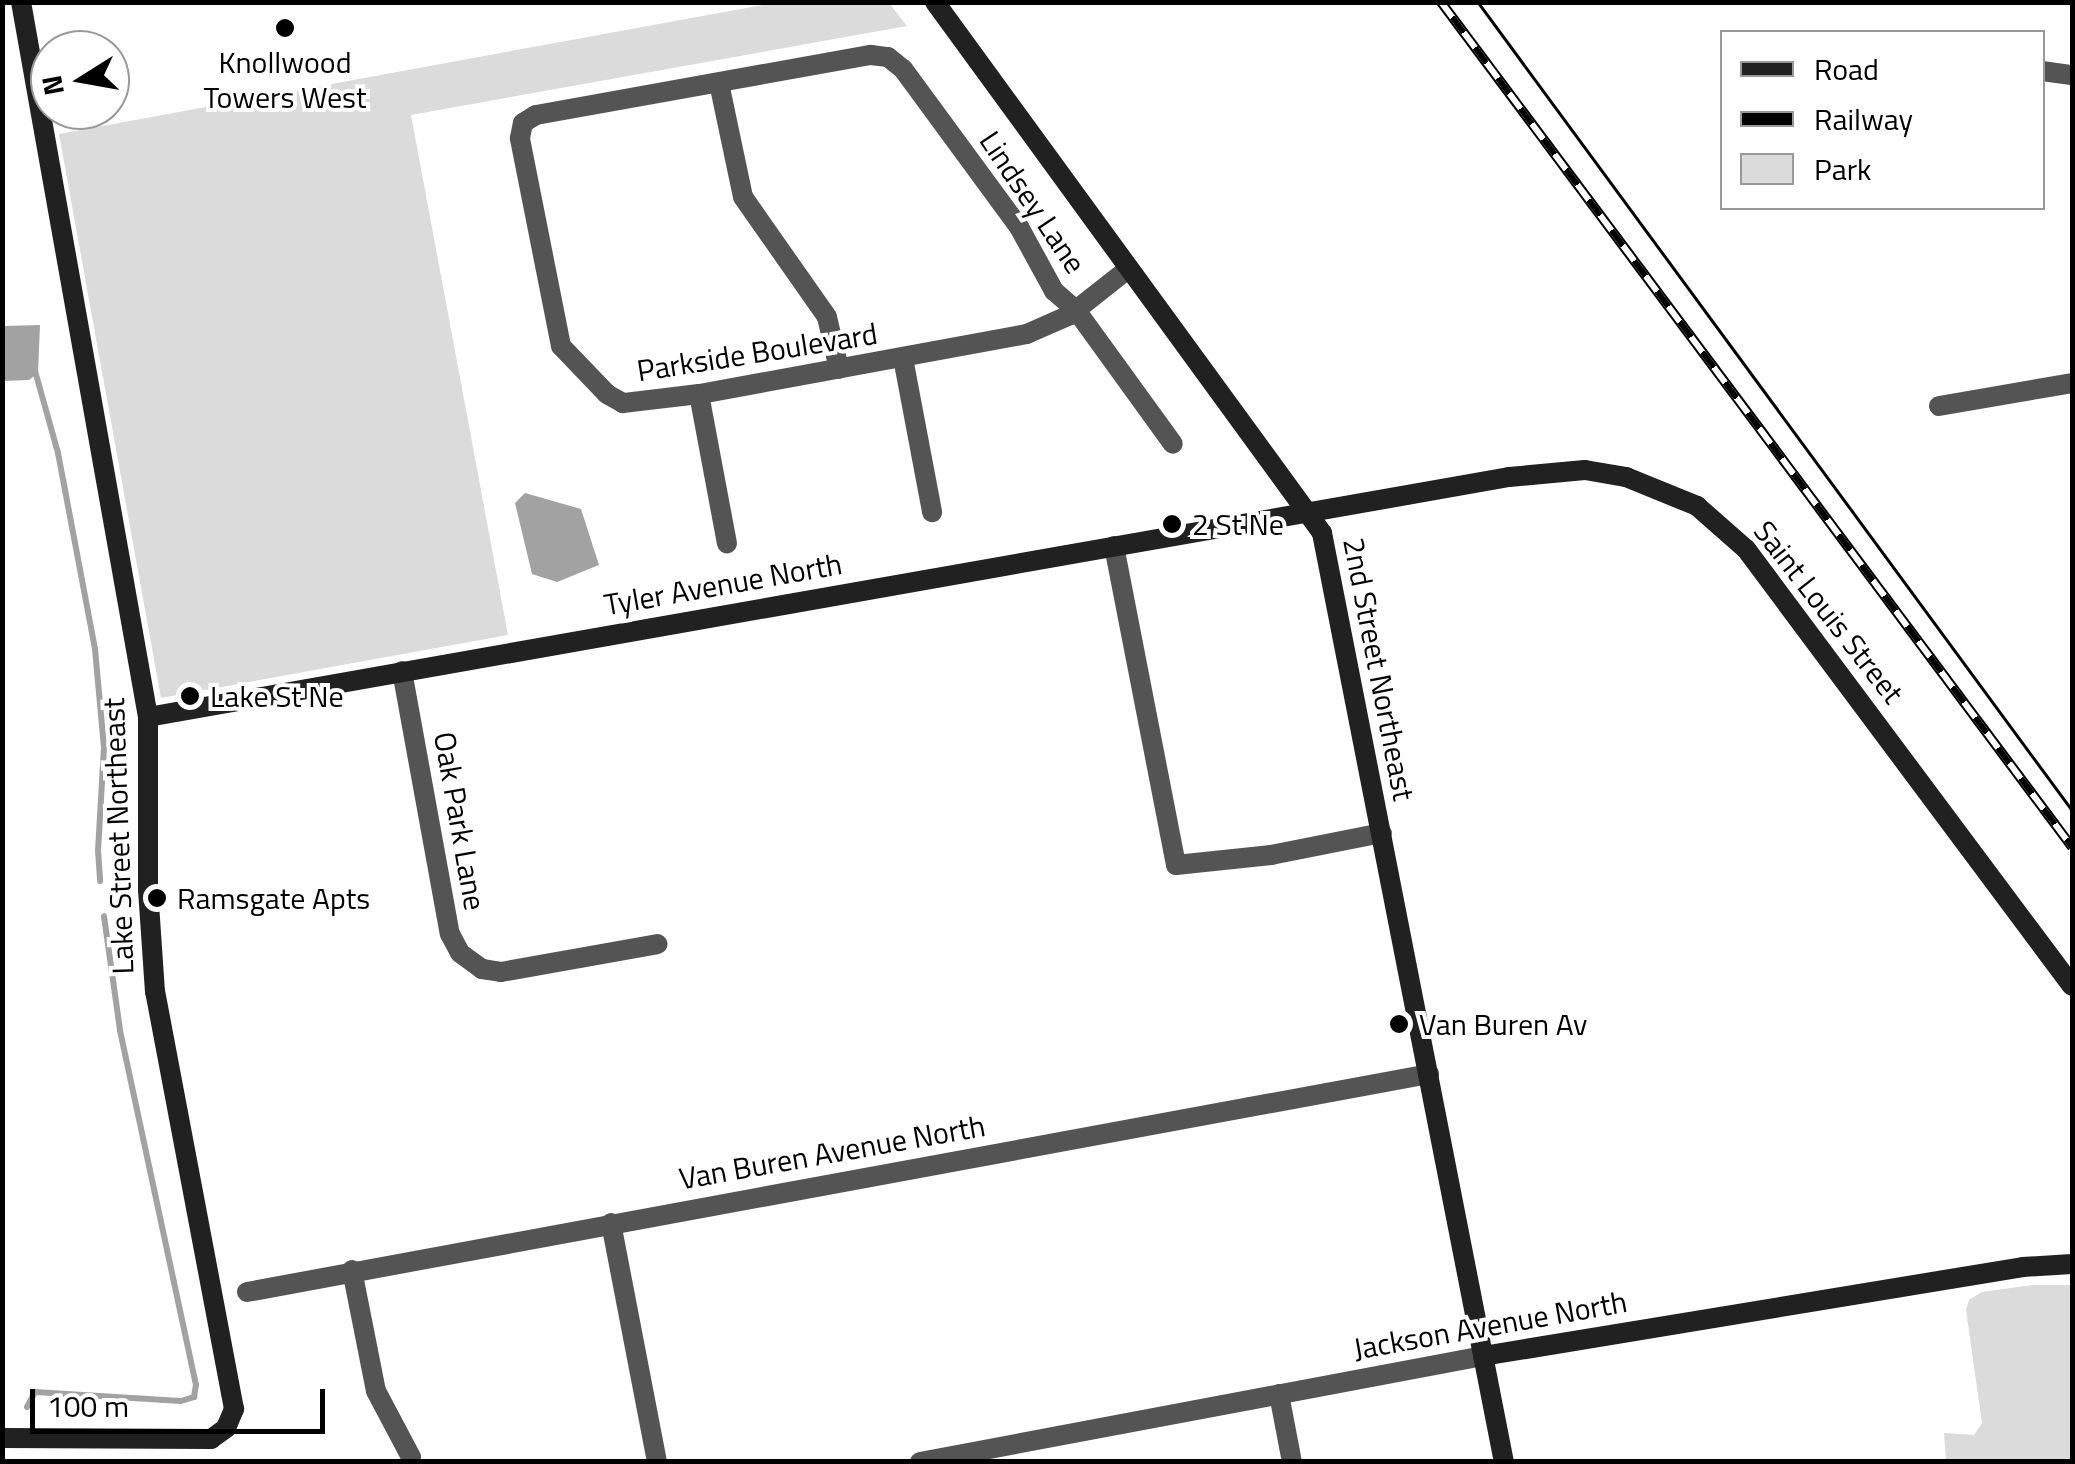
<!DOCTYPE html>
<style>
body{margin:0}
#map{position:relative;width:2075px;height:1464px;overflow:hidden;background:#fff;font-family:"Titillium Web",sans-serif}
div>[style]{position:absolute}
.green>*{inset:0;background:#dbdbdb}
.water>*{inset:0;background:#a2a2a2}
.stream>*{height:6px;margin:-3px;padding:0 3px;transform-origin:3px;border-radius:3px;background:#a2a2a2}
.street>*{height:20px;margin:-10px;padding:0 10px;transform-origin:10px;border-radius:10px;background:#545454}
.secondary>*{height:20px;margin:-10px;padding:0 10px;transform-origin:10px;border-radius:10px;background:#212121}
.tram>*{height:2.5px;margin:-1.25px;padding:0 1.25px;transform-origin:1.25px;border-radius:1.25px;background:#000}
.rail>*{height:10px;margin-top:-5px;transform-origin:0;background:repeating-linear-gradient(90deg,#fff 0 19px,#000 0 38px);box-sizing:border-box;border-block:2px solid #000}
.dots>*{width:28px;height:28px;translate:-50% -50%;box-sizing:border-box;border:5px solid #fff;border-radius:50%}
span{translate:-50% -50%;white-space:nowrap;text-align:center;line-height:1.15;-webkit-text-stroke:8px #fff;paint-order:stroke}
.poi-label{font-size:30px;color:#000}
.left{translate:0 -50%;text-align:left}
.street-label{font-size:30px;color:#000}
.frame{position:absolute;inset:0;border:5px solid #000;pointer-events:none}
.legend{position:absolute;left:1720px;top:30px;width:325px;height:180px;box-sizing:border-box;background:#fff;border:2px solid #999;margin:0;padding:12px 18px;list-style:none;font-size:30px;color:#000}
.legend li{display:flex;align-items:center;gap:20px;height:50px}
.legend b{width:50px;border:2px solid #999}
.north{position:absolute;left:30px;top:30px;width:100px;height:100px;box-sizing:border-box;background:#fff;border:2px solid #999;border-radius:50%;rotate:259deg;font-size:28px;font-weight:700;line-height:40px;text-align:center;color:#000}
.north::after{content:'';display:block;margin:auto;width:35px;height:45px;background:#000;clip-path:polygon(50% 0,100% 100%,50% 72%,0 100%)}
.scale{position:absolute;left:30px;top:1389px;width:295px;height:45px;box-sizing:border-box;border:5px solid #000;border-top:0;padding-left:12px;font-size:30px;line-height:35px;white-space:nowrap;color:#000;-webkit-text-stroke:8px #fff;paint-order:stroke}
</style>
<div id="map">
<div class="green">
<i style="clip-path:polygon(773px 3px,889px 3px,907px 26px,411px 115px,508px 635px,161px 698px,59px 134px)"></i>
<i style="clip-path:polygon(2032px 1285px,2072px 1285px,2072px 1461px,1946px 1461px,1944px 1433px,1974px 1435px,1982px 1423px,1966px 1310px,1969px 1300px,1982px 1292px)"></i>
</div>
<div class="water">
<i style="clip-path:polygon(40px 325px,38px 373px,29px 380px,3px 381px,3px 326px)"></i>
<i style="clip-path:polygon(525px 493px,581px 509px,599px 565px,557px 582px,532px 574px,515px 503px)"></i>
</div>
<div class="stream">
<i style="left:35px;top:371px;width:85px;rotate:74.3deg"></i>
<i style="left:58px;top:453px;width:199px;rotate:79.3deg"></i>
<i style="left:95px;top:649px;width:98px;rotate:84.8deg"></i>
<i style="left:104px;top:747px;width:103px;rotate:93.3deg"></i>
<i style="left:98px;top:850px;width:31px;rotate:86deg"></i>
<i style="left:27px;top:1407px;width:17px;rotate:-62deg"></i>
<i style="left:35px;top:1392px;width:146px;rotate:3.5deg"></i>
<i style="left:181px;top:1401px;width:14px;rotate:-17deg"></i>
<i style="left:194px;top:1397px;width:12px;rotate:-81deg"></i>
<i style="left:196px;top:1385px;width:363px;rotate:-102.1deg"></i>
<i style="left:120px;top:1030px;width:115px;rotate:-98deg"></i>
</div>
<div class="street">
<i style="left:2042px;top:71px;width:30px;rotate:8deg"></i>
<i style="left:719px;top:83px;width:116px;rotate:78.1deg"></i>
<i style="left:743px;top:197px;width:146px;rotate:55deg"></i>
<i style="left:827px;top:317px;width:53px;rotate:77deg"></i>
<i style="left:1128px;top:269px;width:66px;rotate:141.7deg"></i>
<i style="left:1076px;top:310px;width:8px;rotate:140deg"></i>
<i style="left:1070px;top:315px;width:47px;rotate:156.2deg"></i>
<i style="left:1027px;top:334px;width:333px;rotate:169.6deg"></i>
<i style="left:699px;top:394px;width:77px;rotate:173.2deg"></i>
<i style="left:623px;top:403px;width:18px;rotate:-151deg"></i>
<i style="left:607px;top:394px;width:66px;rotate:-133.8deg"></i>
<i style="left:561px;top:346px;width:212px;rotate:-101.2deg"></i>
<i style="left:520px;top:138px;width:15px;rotate:-79deg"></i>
<i style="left:523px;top:123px;width:15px;rotate:-32deg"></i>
<i style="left:536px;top:115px;width:340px;rotate:-10.2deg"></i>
<i style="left:871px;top:55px;width:17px;rotate:7deg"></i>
<i style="left:888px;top:57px;width:19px;rotate:39deg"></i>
<i style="left:903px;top:69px;width:196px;rotate:53.7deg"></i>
<i style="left:1019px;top:227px;width:73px;rotate:61.3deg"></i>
<i style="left:1054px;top:291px;width:29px;rotate:41deg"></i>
<i style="left:1076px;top:310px;width:165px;rotate:54.1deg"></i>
<i style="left:903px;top:358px;width:157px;rotate:79.3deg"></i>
<i style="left:699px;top:394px;width:152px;rotate:79.4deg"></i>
<i style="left:1939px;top:406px;width:135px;rotate:-9.8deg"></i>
<i style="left:1114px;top:546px;width:325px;rotate:79deg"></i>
<i style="left:1176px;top:865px;width:96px;rotate:-6deg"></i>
<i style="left:1271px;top:855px;width:113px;rotate:-11.2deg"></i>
<i style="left:402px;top:671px;width:267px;rotate:79.7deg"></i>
<i style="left:450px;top:934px;width:21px;rotate:62deg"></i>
<i style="left:460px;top:953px;width:27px;rotate:36deg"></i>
<i style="left:482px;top:969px;width:19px;rotate:9deg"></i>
<i style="left:501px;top:972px;width:159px;rotate:-10.1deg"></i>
<i style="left:611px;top:1223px;width:243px;rotate:79.1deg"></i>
<i style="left:352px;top:1270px;width:123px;rotate:78.8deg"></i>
<i style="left:376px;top:1391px;width:75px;rotate:62.1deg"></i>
<i style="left:247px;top:1292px;width:1202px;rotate:-10.45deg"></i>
<i style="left:1279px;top:1394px;width:69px;rotate:79.2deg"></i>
<i style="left:920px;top:1462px;width:573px;rotate:-10.66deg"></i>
</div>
<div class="secondary">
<i style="left:935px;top:2px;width:657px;rotate:53.91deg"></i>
<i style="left:1322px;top:533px;width:947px;rotate:78.92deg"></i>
<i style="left:148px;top:717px;width:1382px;rotate:-10deg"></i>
<i style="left:1509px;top:477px;width:76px;rotate:-5.3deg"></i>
<i style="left:1585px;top:470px;width:42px;rotate:9.7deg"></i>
<i style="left:1626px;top:477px;width:77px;rotate:22.2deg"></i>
<i style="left:1697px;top:506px;width:65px;rotate:41.3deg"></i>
<i style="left:1746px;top:549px;width:545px;rotate:53.28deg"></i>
<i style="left:1483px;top:1356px;width:547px;rotate:-9.36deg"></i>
<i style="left:2023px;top:1267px;width:49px;rotate:-3.5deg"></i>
<i style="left:2px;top:1438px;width:209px;rotate:0.3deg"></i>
<i style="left:211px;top:1439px;width:19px;rotate:-36deg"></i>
<i style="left:226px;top:1428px;width:21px;rotate:-67deg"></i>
<i style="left:234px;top:1409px;width:424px;rotate:-100.7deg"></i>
<i style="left:155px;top:992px;width:102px;rotate:-93.9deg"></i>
<i style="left:148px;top:890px;width:173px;rotate:-90deg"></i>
<i style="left:148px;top:717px;width:726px;rotate:-100.07deg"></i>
</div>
<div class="tram">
<i style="left:1478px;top:2px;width:1003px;rotate:53.68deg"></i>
</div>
<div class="rail">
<i style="left:1441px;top:2px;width:1055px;rotate:53.25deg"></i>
</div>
<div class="dots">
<i style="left:285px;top:28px;background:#000"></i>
<i style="left:1172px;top:524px;background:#000"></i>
<i style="left:190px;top:696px;background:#000"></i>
<i style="left:157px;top:898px;background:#000"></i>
<i style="left:1399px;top:1024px;background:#000"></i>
</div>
<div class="poi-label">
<span style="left:285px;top:79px">Knollwood<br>Towers West</span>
<span class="left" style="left:1192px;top:524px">2 St Ne</span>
<span class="left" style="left:210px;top:696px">Lake St Ne</span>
<span class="left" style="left:177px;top:898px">Ramsgate Apts</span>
<span class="left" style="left:1419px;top:1024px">Van Buren Av</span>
</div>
<div class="street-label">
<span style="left:1033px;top:202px;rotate:56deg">Lindsey Lane</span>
<span style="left:757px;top:352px;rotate:-9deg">Parkside Boulevard</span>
<span style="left:723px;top:584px;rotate:-10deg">Tyler Avenue North</span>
<span style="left:1829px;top:612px;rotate:52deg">Saint Louis Street</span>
<span style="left:1379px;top:669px;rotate:79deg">2nd Street Northeast</span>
<span style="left:460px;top:821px;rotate:80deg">Oak Park Lane</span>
<span style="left:118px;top:836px;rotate:-92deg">Lake Street Northeast</span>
<span style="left:832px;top:1152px;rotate:-10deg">Van Buren Avenue North</span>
<span style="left:1490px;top:1325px;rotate:-10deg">Jackson Avenue North</span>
</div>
<div class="frame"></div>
<ul class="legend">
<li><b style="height:12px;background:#212121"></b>Road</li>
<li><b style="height:12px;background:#000"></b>Railway</li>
<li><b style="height:28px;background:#dbdbdb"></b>Park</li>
</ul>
<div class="north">N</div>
<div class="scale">100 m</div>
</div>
